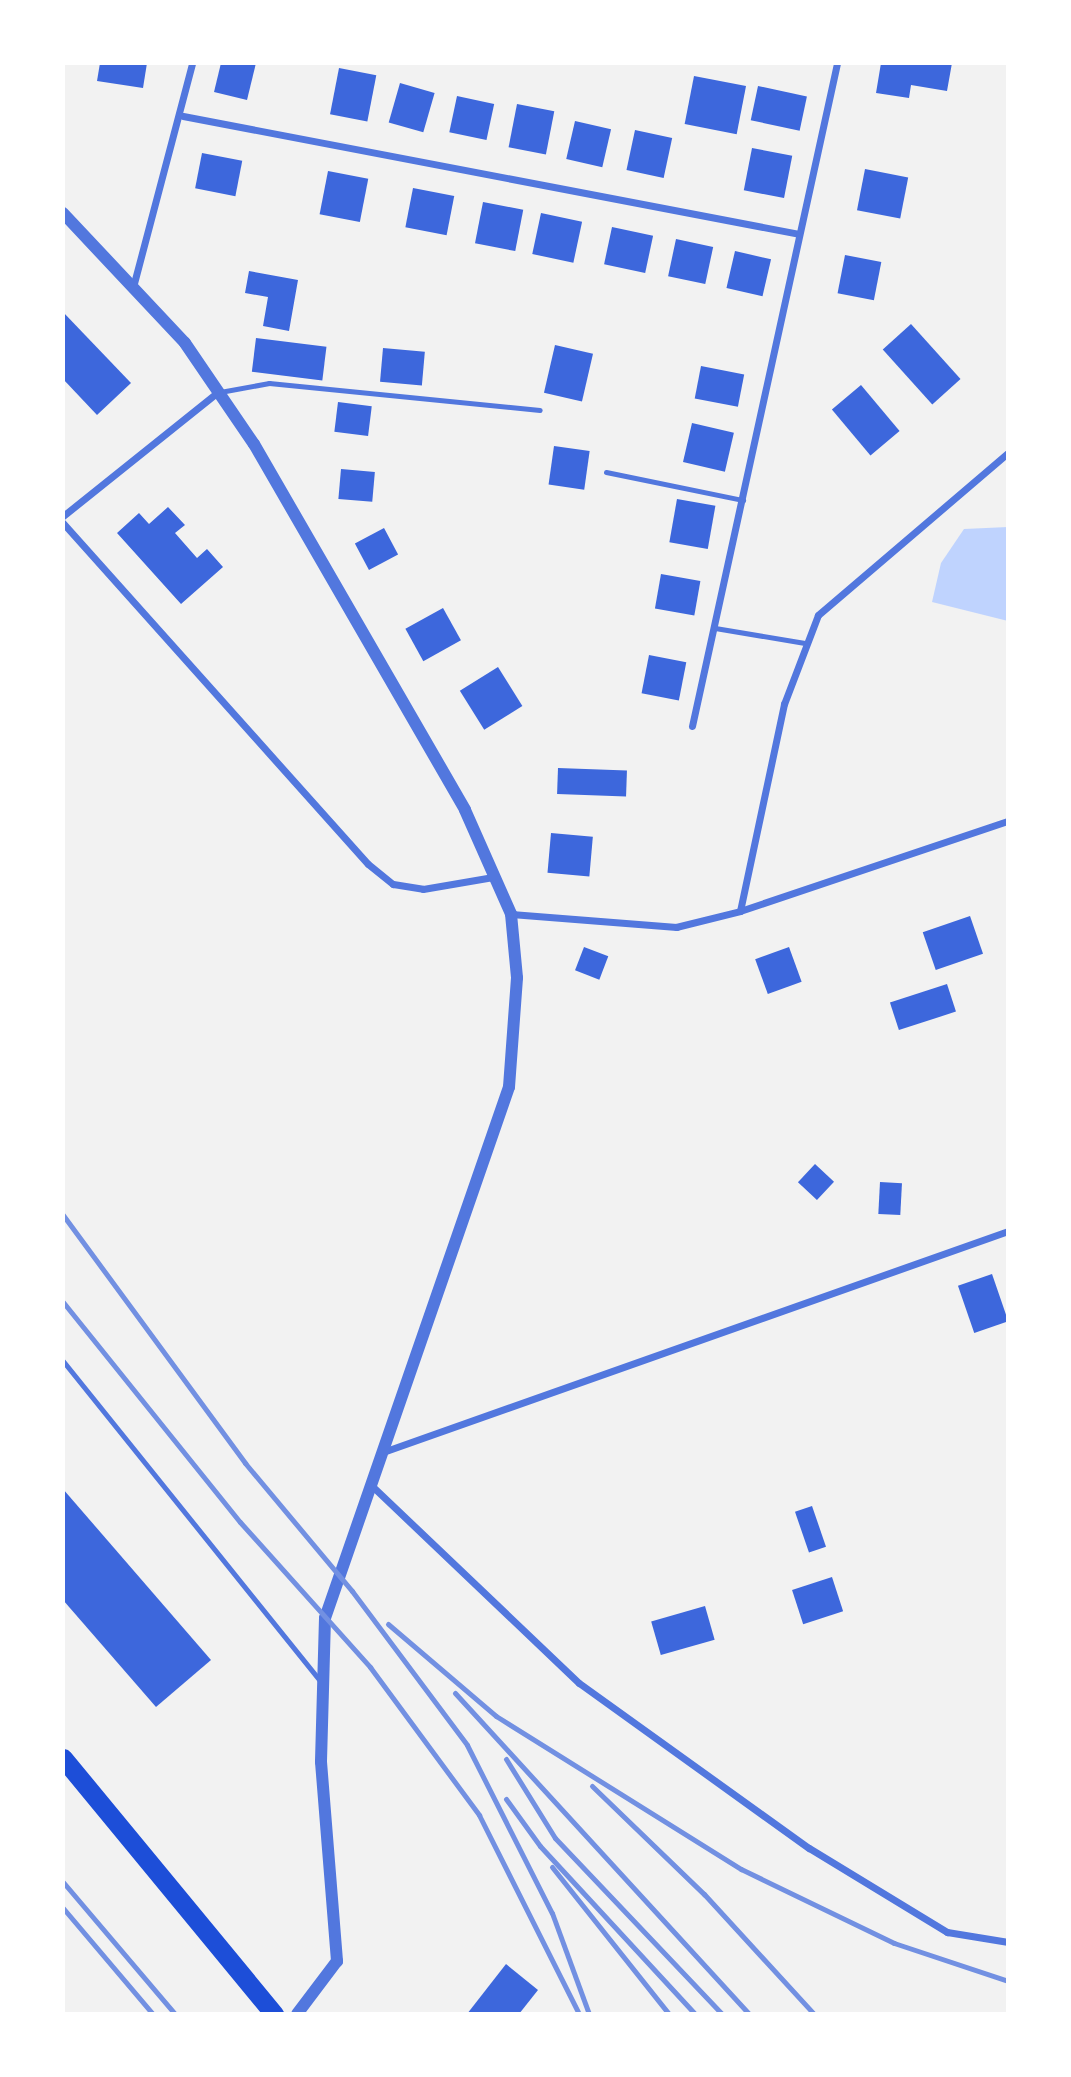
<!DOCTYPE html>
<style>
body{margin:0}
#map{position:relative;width:1071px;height:2077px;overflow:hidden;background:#f2f2f2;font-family:Lato,sans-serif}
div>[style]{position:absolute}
.water>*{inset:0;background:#bfd3fe}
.building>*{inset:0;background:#3d67dc;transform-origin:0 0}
.service>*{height:5px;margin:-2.5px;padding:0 2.5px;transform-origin:2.5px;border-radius:2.5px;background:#5277de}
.minor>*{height:7px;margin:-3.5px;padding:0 3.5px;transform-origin:3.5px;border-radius:3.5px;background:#5277de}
.tertiary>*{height:12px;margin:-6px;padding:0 6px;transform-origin:6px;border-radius:6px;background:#5277de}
.trunk>*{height:19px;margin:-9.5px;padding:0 9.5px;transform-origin:9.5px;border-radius:9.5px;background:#1d4ed8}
.rail>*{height:5px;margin:-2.5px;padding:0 2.5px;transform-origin:2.5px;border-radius:2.5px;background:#7290e2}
span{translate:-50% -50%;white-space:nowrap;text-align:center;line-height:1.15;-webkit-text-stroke:5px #fff;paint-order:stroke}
.frame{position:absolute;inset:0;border:65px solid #fff;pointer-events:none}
</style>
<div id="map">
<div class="water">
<i style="clip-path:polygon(1008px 527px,1008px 621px,932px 602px,941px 563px,964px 529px)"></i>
</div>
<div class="building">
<i style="clip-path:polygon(100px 63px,147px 63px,143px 88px,97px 81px)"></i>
<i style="clip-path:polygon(221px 63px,256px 63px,247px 100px,214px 92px)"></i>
<i style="clip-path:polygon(881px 63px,952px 63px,947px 91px,911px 85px,909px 98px,876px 93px)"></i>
<i style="left:339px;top:68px;width:38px;height:47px;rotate:11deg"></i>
<i style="left:694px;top:76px;width:53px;height:49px;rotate:11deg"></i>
<i style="left:400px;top:83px;width:36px;height:41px;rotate:16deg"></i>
<i style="left:758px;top:86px;width:50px;height:35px;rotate:12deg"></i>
<i style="left:457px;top:96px;width:38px;height:37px;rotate:12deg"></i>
<i style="left:517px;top:104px;width:38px;height:44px;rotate:11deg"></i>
<i style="left:575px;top:121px;width:37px;height:39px;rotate:13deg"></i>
<i style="left:635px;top:130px;width:38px;height:41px;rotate:12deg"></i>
<i style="left:752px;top:148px;width:41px;height:43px;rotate:11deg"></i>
<i style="left:202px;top:153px;width:41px;height:36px;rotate:11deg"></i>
<i style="left:865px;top:169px;width:44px;height:42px;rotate:11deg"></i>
<i style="left:328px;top:171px;width:41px;height:44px;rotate:11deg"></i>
<i style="left:413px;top:188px;width:42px;height:40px;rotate:11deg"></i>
<i style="left:483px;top:202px;width:41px;height:42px;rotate:11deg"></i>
<i style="left:541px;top:213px;width:42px;height:42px;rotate:12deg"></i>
<i style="left:612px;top:227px;width:42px;height:38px;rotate:12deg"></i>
<i style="left:676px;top:239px;width:38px;height:38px;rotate:12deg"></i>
<i style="left:735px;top:251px;width:37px;height:38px;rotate:13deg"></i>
<i style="left:845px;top:255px;width:37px;height:39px;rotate:11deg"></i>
<i style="clip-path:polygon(249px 271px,298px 280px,289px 331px,263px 326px,268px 297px,245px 293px)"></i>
<i style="clip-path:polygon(63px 312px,131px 383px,97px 415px,63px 379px)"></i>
<i style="left:911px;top:324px;width:74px;height:38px;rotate:48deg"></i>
<i style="left:256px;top:338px;width:71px;height:34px;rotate:7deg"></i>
<i style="left:555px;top:345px;width:39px;height:49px;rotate:13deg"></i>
<i style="left:383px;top:348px;width:42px;height:34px;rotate:5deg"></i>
<i style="left:701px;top:366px;width:44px;height:33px;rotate:11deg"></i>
<i style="left:861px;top:385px;width:60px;height:38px;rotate:50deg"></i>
<i style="left:338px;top:402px;width:34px;height:30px;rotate:7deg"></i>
<i style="left:692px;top:423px;width:43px;height:40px;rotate:13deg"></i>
<i style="left:554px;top:446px;width:36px;height:39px;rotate:8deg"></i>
<i style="left:341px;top:469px;width:34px;height:30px;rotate:5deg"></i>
<i style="left:677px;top:499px;width:39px;height:44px;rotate:10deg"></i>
<i style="clip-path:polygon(168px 507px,185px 525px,175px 533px,197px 558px,207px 549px,223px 567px,181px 604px,117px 533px,139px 513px,149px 524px)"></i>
<i style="left:384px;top:528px;width:30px;height:33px;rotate:62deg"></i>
<i style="left:661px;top:574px;width:40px;height:35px;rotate:10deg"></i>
<i style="left:443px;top:608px;width:37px;height:43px;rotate:61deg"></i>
<i style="left:649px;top:655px;width:38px;height:39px;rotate:11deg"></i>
<i style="left:498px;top:667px;width:46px;height:45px;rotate:58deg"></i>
<i style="left:558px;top:768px;width:69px;height:26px;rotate:2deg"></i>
<i style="left:551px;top:833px;width:42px;height:40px;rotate:5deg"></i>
<i style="left:970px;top:916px;width:40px;height:50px;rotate:71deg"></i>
<i style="left:584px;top:947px;width:26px;height:25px;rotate:21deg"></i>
<i style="left:789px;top:947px;width:37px;height:36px;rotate:70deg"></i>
<i style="left:947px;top:984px;width:29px;height:60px;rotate:72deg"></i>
<i style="left:815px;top:1164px;width:26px;height:25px;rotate:43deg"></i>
<i style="left:880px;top:1182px;width:22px;height:32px;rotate:3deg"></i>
<i style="left:992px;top:1274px;width:50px;height:36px;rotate:71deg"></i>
<i style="clip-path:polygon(63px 1489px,211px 1660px,156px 1707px,63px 1600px)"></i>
<i style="left:812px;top:1506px;width:43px;height:18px;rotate:71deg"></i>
<i style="left:832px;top:1577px;width:36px;height:42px;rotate:72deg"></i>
<i style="left:705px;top:1606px;width:35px;height:56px;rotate:74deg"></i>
<i style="clip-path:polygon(506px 1964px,538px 1990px,519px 2014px,467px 2014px)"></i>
</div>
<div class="service">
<i style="left:220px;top:392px;width:50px;rotate:-10.4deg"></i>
<i style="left:269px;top:383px;width:272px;rotate:5.7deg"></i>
<i style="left:606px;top:472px;width:140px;rotate:11.6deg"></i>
<i style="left:715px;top:628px;width:91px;rotate:9.5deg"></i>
<i style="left:63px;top:1361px;width:412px;rotate:51.2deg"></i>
</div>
<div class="minor">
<i style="left:183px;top:116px;width:627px;rotate:10.84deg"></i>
<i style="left:133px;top:287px;width:232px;rotate:-75.2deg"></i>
<i style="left:63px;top:516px;width:198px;rotate:-38.7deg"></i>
<i style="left:63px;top:523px;width:457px;rotate:48.2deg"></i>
<i style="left:368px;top:864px;width:32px;rotate:39deg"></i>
<i style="left:393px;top:884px;width:30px;rotate:9deg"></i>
<i style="left:423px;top:889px;width:71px;rotate:-9.7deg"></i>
<i style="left:692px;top:726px;width:679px;rotate:-77.66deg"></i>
<i style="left:740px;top:911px;width:283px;rotate:-18.6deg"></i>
<i style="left:511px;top:914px;width:166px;rotate:4.5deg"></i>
<i style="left:676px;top:927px;width:66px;rotate:-14deg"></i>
<i style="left:740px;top:911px;width:212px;rotate:-78deg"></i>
<i style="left:784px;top:704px;width:95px;rotate:-69.1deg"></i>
<i style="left:818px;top:615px;width:250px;rotate:-40.5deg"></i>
<i style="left:383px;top:1452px;width:663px;rotate:-19.47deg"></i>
<i style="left:371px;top:1485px;width:287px;rotate:43.6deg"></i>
<i style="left:579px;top:1683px;width:283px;rotate:35.7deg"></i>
<i style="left:809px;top:1848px;width:162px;rotate:31.3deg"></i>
<i style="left:947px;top:1932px;width:62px;rotate:9.3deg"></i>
</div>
<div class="tertiary">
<i style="left:63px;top:213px;width:178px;rotate:46.8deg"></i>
<i style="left:185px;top:343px;width:122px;rotate:55.7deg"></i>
<i style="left:254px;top:444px;width:422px;rotate:60deg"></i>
<i style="left:465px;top:810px;width:114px;rotate:66.1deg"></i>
<i style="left:511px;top:914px;width:64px;rotate:84.6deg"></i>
<i style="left:517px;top:978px;width:109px;rotate:94.2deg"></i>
<i style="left:509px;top:1087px;width:562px;rotate:109.11deg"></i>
<i style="left:325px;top:1618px;width:144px;rotate:91.6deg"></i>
<i style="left:321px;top:1762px;width:200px;rotate:85.4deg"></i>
<i style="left:337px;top:1961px;width:66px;rotate:127deg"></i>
</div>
<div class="trunk">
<i style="left:63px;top:1758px;width:332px;rotate:50.5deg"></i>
</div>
<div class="rail">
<i style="left:63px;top:1215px;width:308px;rotate:53.7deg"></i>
<i style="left:245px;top:1463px;width:167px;rotate:50.1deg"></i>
<i style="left:352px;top:1591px;width:192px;rotate:53.2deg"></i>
<i style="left:467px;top:1745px;width:188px;rotate:63.2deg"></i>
<i style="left:552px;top:1913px;width:108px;rotate:69.9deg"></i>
<i style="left:63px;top:1302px;width:282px;rotate:51.2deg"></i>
<i style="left:240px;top:1522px;width:195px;rotate:48.1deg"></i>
<i style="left:370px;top:1667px;width:184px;rotate:53.6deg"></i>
<i style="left:479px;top:1815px;width:220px;rotate:63.3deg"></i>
<i style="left:388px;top:1624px;width:142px;rotate:40.4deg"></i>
<i style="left:496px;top:1716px;width:289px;rotate:32deg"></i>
<i style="left:741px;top:1869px;width:170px;rotate:25.8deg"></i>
<i style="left:894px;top:1943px;width:120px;rotate:18.4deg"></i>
<i style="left:455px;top:1693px;width:435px;rotate:47.5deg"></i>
<i style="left:506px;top:1759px;width:93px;rotate:58.2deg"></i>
<i style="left:555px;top:1838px;width:243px;rotate:46.5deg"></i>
<i style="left:592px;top:1786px;width:156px;rotate:44deg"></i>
<i style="left:704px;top:1894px;width:163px;rotate:47.5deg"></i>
<i style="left:506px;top:1799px;width:58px;rotate:54.1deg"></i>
<i style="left:540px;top:1846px;width:229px;rotate:47.3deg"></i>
<i style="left:552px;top:1867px;width:188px;rotate:51.5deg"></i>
<i style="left:63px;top:1882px;width:173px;rotate:49.7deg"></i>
<i style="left:63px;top:1908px;width:139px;rotate:49.7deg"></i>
</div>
<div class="frame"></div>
</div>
